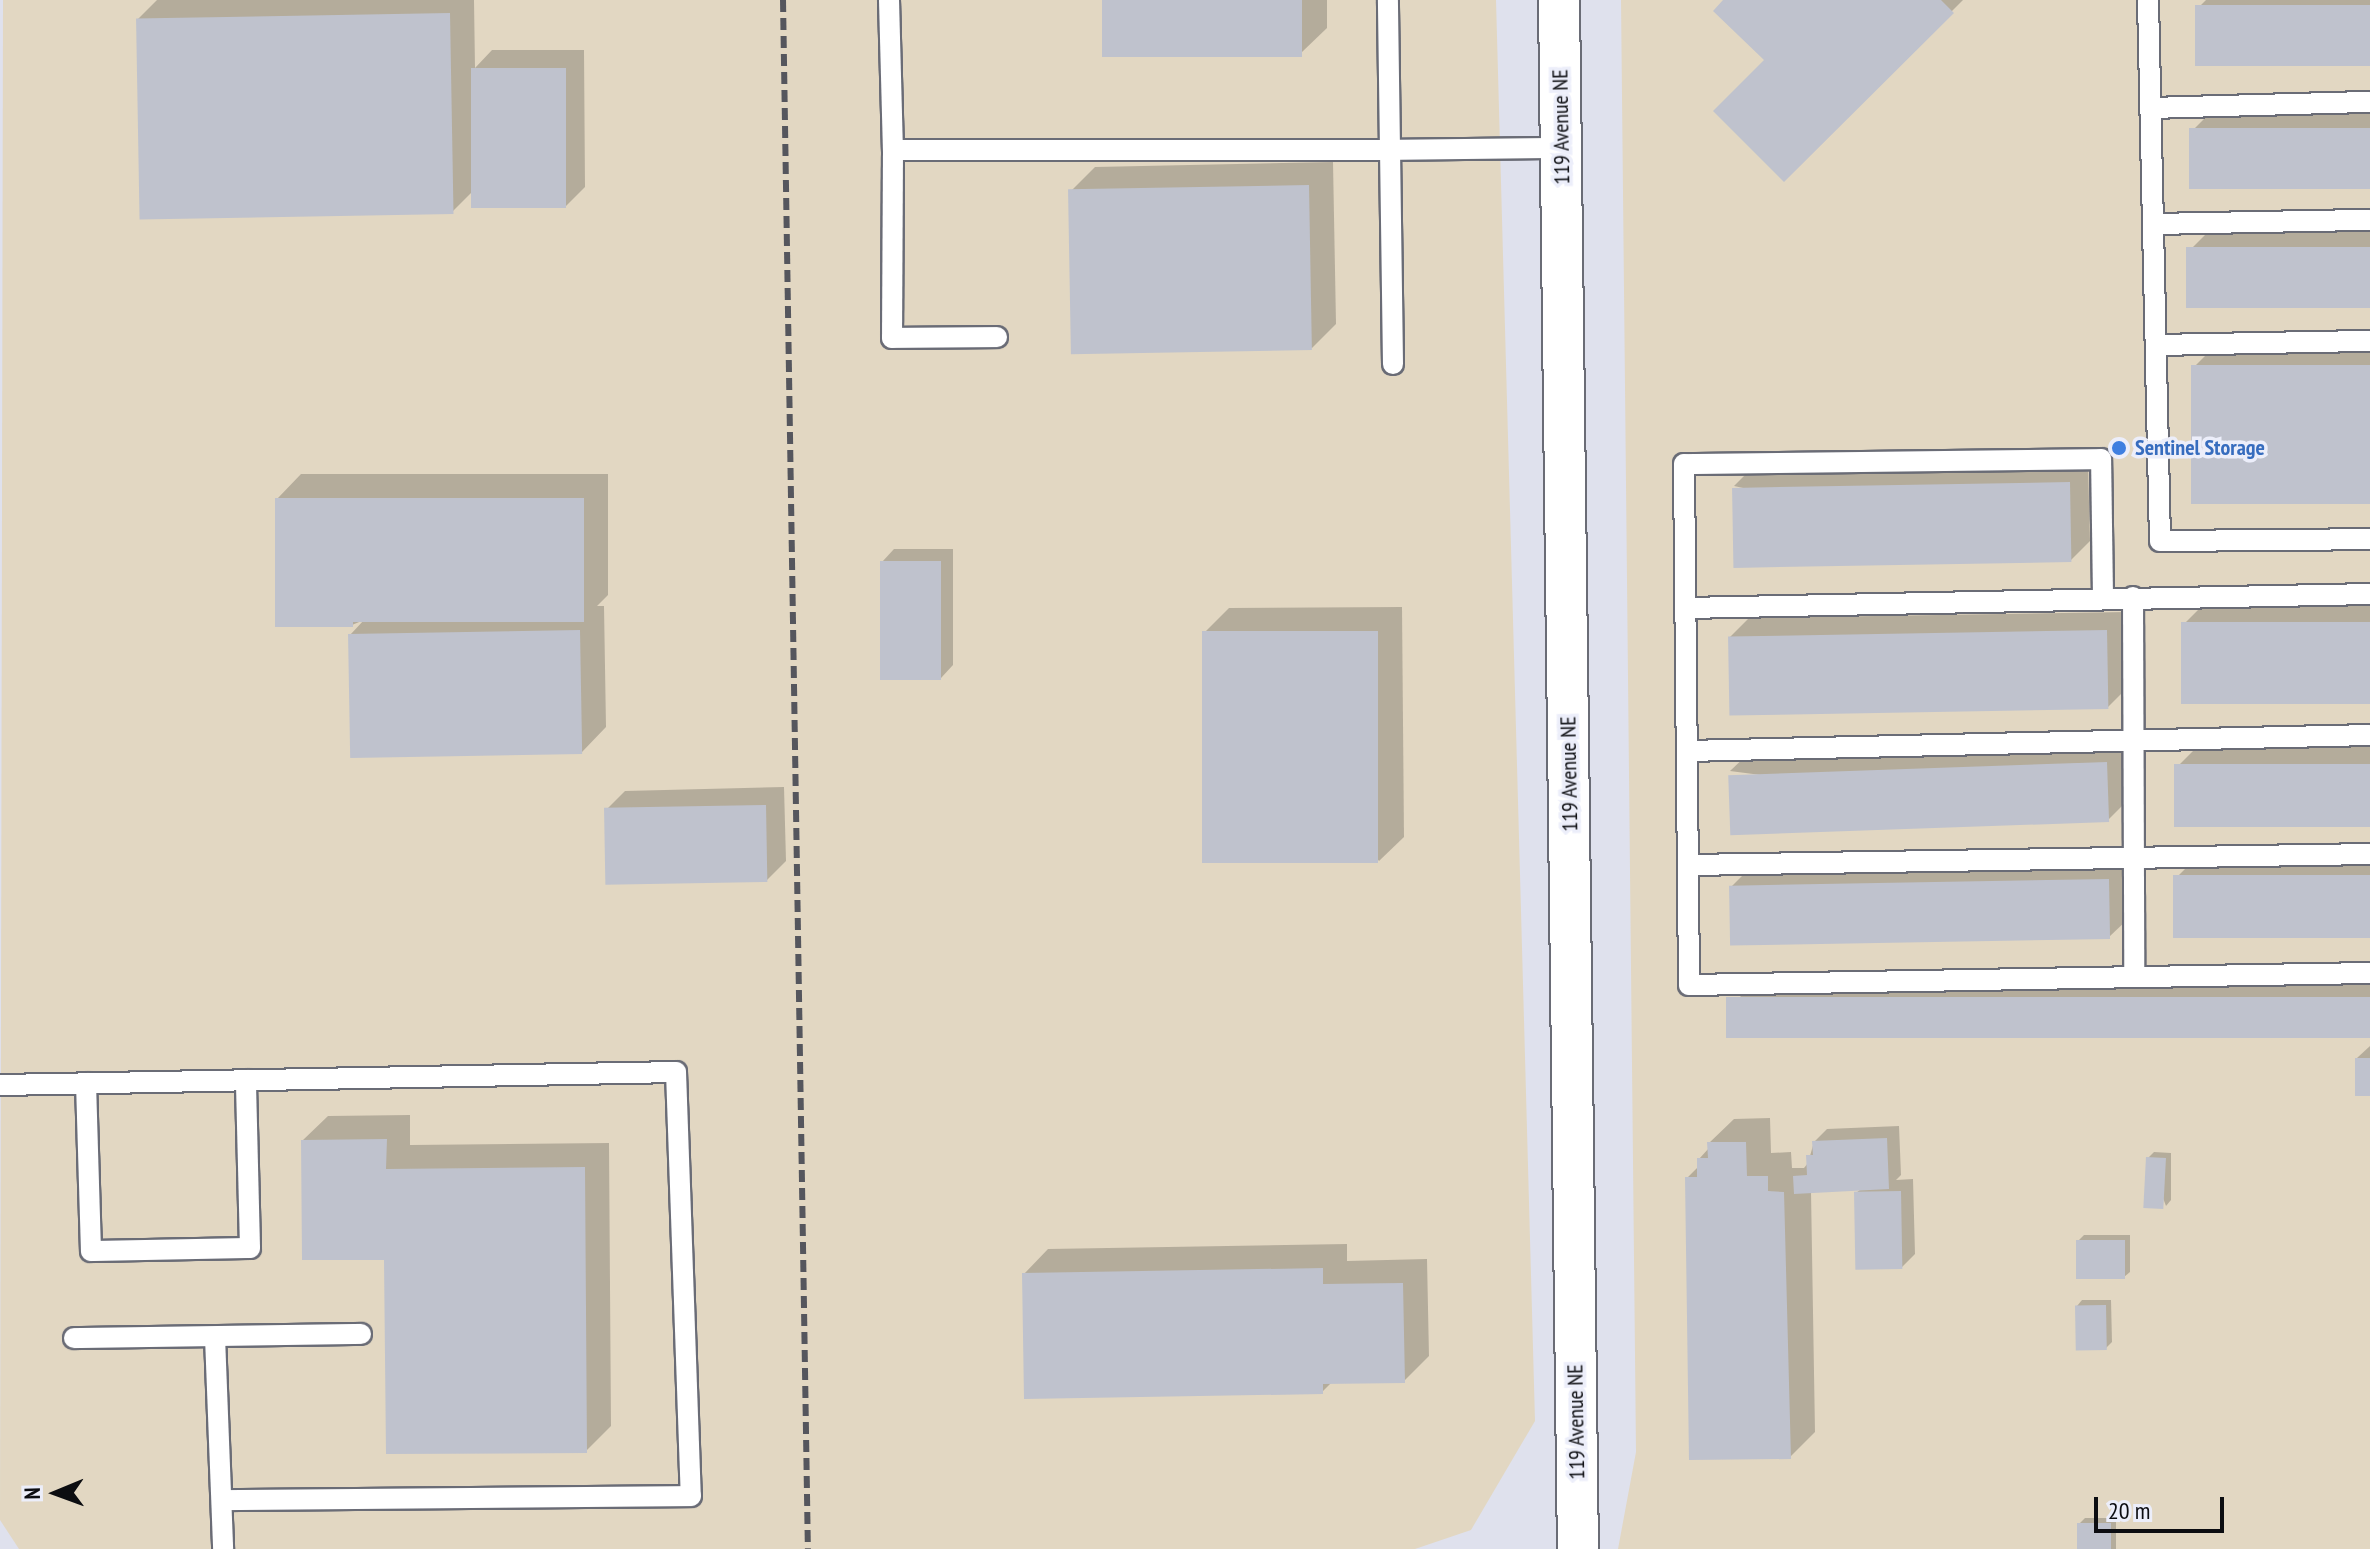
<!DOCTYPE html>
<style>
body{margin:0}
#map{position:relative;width:2370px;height:1549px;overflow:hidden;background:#dfe1ed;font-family:"PT Sans Narrow",sans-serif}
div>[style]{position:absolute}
.industrial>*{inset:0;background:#e2d7c2}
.shadow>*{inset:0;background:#0003}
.building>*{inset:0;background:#bfc2cd;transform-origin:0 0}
.roads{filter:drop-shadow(2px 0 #6a6c76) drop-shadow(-2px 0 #6a6c76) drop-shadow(0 2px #6a6c76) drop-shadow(0 -2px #6a6c76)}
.service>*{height:20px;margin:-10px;padding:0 10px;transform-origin:10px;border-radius:10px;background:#fff}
.minor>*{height:40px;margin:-20px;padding:0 20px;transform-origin:20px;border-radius:20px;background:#fff}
.rail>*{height:6px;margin-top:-3px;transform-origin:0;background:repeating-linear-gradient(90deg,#55565d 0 12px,transparent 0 18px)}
.dots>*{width:22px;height:22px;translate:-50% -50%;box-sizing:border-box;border:4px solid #eceefa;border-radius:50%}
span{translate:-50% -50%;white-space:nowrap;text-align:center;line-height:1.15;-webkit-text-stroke:7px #eceefa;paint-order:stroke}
.street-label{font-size:22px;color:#0c0d11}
.shop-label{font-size:22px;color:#366cbe;font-weight:700}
.left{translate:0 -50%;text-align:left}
.north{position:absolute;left:16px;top:1453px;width:80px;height:80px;-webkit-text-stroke:6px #eceefa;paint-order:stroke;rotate:269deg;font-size:22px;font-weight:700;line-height:32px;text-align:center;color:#0c0d11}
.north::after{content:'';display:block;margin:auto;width:28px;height:36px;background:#0c0d11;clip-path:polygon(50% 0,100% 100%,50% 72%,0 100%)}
.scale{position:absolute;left:2094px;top:1497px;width:130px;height:36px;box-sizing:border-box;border:4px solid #0c0d11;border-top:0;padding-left:10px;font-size:24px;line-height:28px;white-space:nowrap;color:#0c0d11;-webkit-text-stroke:6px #eceefa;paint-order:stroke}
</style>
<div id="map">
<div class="industrial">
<i style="clip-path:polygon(3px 0,1496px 0,1535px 1421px,1471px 1530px,1415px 1549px,19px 1549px,0 1520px)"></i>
<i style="clip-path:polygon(1621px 0,2370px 0,2370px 1549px,1618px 1549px,1636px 1452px)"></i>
</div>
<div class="shadow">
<i style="clip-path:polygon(157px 0,474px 0,475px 68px,492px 50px,584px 50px,585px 187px,566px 206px,474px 190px,452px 212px,138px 19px)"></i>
<i style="clip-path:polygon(1104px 0,1327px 0,1327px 28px,1302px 52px)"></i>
<i style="clip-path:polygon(1726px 0,1963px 0,1952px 11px,1767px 60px)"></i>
<i style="clip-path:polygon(2206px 0,2370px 0,2370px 64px,2197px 9px)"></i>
<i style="clip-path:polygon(2370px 110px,2370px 187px,2191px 132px,2210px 113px)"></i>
<i style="clip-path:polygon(1333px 162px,1336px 324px,1312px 348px,1070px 192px,1095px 167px)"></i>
<i style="clip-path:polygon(2370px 229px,2370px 306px,2188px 252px,2207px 233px)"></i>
<i style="clip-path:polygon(2370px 347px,2370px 502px,2193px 368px,2211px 350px)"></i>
<i style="clip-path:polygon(2088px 464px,2090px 541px,2071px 560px,1734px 486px,1753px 467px)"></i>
<i style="clip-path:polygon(301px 474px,608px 474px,608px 595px,597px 606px,604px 606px,606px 727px,582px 752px,350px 635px,364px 620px,352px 625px,277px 499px)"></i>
<i style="clip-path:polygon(894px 549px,953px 549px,953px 665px,941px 678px,882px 562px)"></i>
<i style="clip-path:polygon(2370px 604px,2370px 702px,2183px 625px,2202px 606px)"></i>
<i style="clip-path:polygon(1402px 607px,1404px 837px,1379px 861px,1204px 633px,1229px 608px)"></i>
<i style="clip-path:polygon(2126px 612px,2127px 688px,2108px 707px,1730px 637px,1749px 618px)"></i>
<i style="clip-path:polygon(2125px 743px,2127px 801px,2108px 820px,1730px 771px,1749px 753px)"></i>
<i style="clip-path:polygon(2370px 746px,2370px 825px,2176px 768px,2195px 749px)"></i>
<i style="clip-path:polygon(784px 787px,786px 861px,767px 880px,606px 810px,625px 791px)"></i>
<i style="clip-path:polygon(2370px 857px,2370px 936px,2175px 879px,2194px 860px)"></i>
<i style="clip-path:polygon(2127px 861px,2128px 919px,2109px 937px,1731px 887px,1750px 868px)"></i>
<i style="clip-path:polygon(2370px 979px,2370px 1036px,1728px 1009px,1747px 990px)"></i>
<i style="clip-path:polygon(2370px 1046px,2370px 1094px,2357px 1058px)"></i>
<i style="clip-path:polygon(410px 1115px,410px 1145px,609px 1143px,611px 1426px,586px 1451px,386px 1258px,303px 1140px,328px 1116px)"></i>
<i style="clip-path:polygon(1770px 1118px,1771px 1153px,1791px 1152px,1792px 1168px,1804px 1168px,1808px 1163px,1814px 1142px,1827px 1129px,1899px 1126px,1901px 1175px,1896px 1180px,1913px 1179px,1915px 1254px,1902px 1267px,1856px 1193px,1861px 1189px,1811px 1191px,1815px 1432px,1790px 1457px,1687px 1178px,1699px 1166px,1699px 1159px,1709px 1148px,1709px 1143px,1734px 1119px)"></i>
<i style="clip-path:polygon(2154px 1152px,2171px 1153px,2171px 1200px,2166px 1206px,2148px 1158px)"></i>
<i style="clip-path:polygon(2084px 1235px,2130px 1235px,2130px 1272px,2124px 1277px,2078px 1241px)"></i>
<i style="clip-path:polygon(1347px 1244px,1347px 1261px,1427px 1259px,1429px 1356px,1404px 1381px,1332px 1382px,1322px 1392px,1024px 1274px,1048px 1249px)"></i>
<i style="clip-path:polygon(2082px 1300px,2111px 1300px,2112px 1342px,2106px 1348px,2077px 1306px)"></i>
<i style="clip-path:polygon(2085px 1518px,2116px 1518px,2116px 1549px,2079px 1549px,2079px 1524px)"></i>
</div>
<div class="building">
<i style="left:1102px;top:0;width:200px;height:57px"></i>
<i style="clip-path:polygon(1723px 0,1941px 0,1954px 13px,1784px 182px,1713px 111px,1764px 60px,1713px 11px)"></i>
<i style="left:2370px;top:5px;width:61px;height:175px;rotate:90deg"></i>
<i style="left:450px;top:13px;width:201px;height:314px;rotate:89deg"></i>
<i style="left:566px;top:68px;width:140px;height:95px;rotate:90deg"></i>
<i style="left:2370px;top:128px;width:61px;height:181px;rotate:90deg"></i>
<i style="left:1309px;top:185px;width:165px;height:241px;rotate:89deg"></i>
<i style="left:2370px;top:247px;width:61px;height:184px;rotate:90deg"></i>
<i style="left:2370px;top:365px;width:139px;height:179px;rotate:90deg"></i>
<i style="left:2070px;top:482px;width:80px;height:338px;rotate:89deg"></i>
<i style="clip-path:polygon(275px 498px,584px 498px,584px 622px,353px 622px,353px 627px,275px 627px)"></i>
<i style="left:880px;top:561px;width:61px;height:119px"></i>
<i style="left:2370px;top:622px;width:82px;height:189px;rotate:90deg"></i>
<i style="left:580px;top:630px;width:124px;height:232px;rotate:89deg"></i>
<i style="left:2107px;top:630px;width:79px;height:379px;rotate:89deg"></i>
<i style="left:1378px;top:631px;width:232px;height:176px;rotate:90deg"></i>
<i style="left:2107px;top:762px;width:60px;height:379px;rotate:88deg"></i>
<i style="left:2370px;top:764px;width:63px;height:196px;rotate:90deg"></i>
<i style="left:766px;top:805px;width:77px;height:162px;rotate:89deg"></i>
<i style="left:2370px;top:875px;width:63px;height:197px;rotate:90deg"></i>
<i style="left:2109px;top:879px;width:60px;height:380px;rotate:89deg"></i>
<i style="left:2370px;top:997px;width:41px;height:644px;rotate:90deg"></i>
<i style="left:2355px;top:1058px;width:15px;height:38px"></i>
<i style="clip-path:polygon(1887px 1138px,1889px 1189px,1794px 1194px,1793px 1176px,1807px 1175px,1806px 1155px,1813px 1155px,1812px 1141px)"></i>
<i style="clip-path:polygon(387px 1139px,386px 1169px,585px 1167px,587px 1453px,386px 1454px,384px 1260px,302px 1260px,301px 1140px)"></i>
<i style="clip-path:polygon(1707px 1142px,1746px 1142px,1747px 1176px,1768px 1176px,1768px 1191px,1784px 1192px,1791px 1459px,1689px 1460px,1685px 1177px,1697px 1177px,1697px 1158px,1708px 1158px)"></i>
<i style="left:2146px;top:1157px;width:20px;height:51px;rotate:3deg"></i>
<i style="left:1901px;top:1191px;width:78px;height:47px;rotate:89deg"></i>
<i style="left:2076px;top:1240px;width:49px;height:39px"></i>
<i style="clip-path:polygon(1323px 1268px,1323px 1284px,1403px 1283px,1405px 1383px,1323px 1384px,1323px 1394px,1024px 1399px,1022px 1273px)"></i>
<i style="left:2106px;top:1305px;width:45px;height:31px;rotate:89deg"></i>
<i style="left:2077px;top:1523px;width:34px;height:26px"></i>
</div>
<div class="roads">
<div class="service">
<i style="left:889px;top:0;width:150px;rotate:88.5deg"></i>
<i style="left:893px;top:150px;width:497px"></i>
<i style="left:1390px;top:150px;width:150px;rotate:-90.8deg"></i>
<i style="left:2148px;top:0;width:541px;rotate:88.73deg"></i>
<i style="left:2160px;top:541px;width:210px;rotate:-0.5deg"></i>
<i style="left:2150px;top:108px;width:220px;rotate:-1.6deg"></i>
<i style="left:893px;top:150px;width:188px;rotate:90.3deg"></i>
<i style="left:892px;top:338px;width:105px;rotate:-0.5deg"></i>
<i style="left:2153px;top:224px;width:217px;rotate:-1.1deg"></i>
<i style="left:2156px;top:345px;width:214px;rotate:-1.1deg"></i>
<i style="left:1393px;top:364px;width:214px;rotate:-90.8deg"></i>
<i style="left:1390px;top:150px;width:171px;rotate:-0.7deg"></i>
<i style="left:2103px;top:597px;width:138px;rotate:-90.8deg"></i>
<i style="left:2101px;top:459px;width:417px;rotate:179.3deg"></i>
<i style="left:1684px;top:464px;width:521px;rotate:89.45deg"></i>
<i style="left:1689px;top:985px;width:681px;rotate:-1.01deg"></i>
<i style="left:2133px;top:597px;width:380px;rotate:89.8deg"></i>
<i style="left:1686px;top:608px;width:684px;rotate:-1.17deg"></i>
<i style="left:1687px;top:751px;width:683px;rotate:-1.34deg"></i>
<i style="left:1688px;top:865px;width:682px;rotate:-0.92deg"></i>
<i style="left:86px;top:1083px;width:168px;rotate:88.3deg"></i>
<i style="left:91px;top:1251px;width:159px;rotate:-1.1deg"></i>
<i style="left:250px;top:1248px;width:168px;rotate:-91.4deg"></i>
<i style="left:0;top:1085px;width:676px;rotate:-1.1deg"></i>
<i style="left:676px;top:1072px;width:424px;rotate:88deg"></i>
<i style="left:691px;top:1496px;width:469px;rotate:179.5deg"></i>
<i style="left:215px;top:1337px;width:212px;rotate:87.8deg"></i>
<i style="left:74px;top:1338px;width:287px;rotate:-0.8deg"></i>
</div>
<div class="minor">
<i style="left:1559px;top:0;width:1549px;rotate:89.3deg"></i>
</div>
</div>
<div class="rail">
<i style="left:783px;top:0;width:1549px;rotate:89.08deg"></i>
</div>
<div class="dots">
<i style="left:2119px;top:448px;background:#3f7fe0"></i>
</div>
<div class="street-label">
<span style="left:1561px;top:127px;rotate:-91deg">119 Avenue NE</span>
<span style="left:1569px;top:774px;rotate:-91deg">119 Avenue NE</span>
<span style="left:1576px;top:1422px;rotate:-91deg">119 Avenue NE</span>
</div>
<div class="shop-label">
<span class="left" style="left:2135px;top:448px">Sentinel Storage</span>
</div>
<div class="north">N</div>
<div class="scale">20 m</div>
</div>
